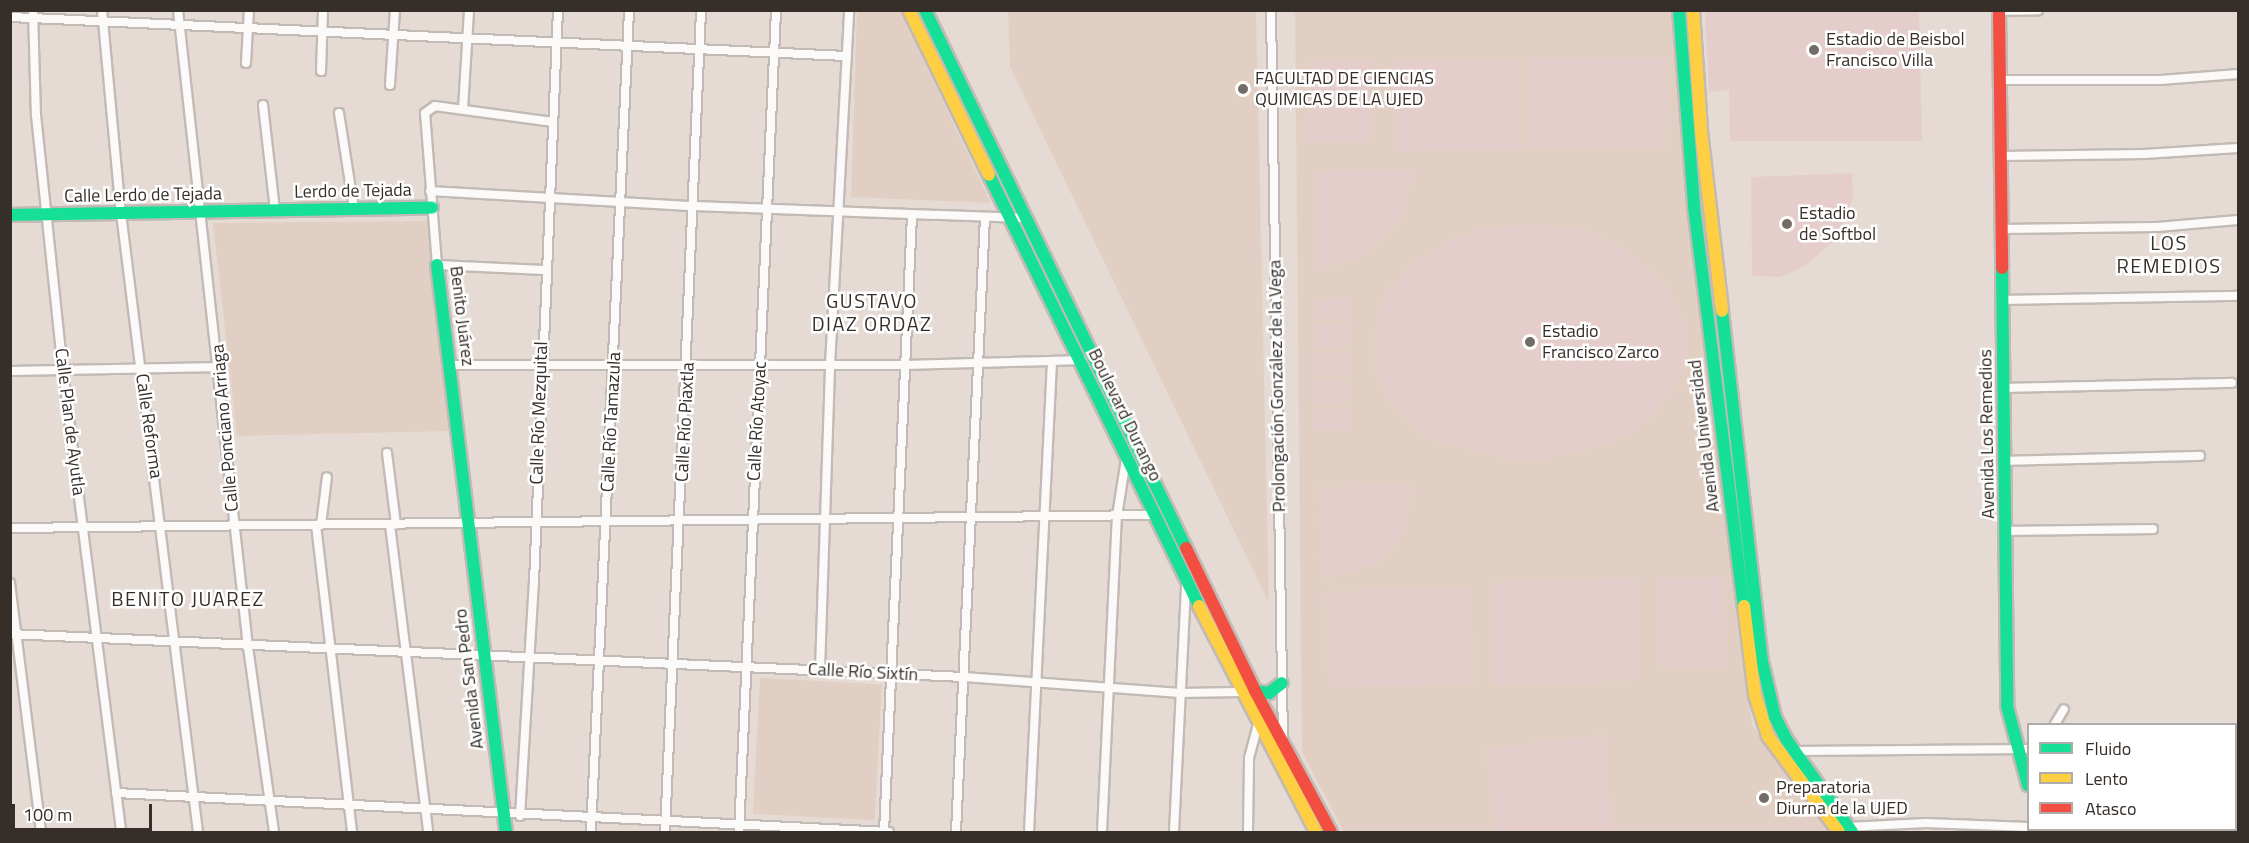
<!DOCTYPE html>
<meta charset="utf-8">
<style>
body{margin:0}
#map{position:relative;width:2249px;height:843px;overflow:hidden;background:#e6dbd4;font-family:"Titillium Web",sans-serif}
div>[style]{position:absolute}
.built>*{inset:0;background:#e2cfc3;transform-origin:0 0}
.green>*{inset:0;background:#e4cdcb;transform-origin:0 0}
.roads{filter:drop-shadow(2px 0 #c2bab4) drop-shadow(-2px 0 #c2bab4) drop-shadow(0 2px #c2bab4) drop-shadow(0 -2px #c2bab4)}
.street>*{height:8px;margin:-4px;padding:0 4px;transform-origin:4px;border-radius:4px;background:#fbfaf9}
.fast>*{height:12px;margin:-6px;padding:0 6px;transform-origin:6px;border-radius:6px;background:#16e098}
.slow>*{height:12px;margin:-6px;padding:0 6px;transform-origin:6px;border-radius:6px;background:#ffcf43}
.jam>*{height:12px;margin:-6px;padding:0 6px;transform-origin:6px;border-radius:6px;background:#f24e42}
.dots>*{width:16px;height:16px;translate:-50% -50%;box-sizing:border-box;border:3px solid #fff;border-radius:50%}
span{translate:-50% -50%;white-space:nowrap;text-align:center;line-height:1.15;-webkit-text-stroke:5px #fff;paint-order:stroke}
.poi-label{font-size:18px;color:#352e29}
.left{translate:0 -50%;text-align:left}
.street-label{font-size:18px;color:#352e29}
.neighbourhood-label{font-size:20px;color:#352e29;letter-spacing:1.5px}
.frame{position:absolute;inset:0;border:12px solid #352e29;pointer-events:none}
.legend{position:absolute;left:2027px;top:723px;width:210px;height:108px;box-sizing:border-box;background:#fff;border:2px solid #aeaba9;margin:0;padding:8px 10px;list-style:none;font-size:18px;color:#352e29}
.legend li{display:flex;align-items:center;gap:12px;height:30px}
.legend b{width:30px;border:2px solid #aeaba9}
.scale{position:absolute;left:12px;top:804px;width:140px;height:27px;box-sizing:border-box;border:3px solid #352e29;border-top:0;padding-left:8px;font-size:18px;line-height:21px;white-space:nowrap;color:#352e29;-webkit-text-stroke:4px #fff;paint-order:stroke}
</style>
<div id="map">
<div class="built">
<i style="clip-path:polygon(857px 11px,900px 11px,991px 203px,851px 197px)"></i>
<i style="clip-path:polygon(1008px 11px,1256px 11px,1269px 603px,1010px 67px)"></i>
<i style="clip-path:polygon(1295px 11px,1674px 11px,1674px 59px,1752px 725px,1833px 832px,1344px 832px,1302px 752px)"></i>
<i style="clip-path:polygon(427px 221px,451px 431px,237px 436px,213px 223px)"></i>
<i style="left:760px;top:678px;width:122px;height:136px;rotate:3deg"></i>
</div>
<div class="green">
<i style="clip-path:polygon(1705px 11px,1919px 11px,1922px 141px,1730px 141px,1729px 90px,1709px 92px)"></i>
<i style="left:1666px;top:58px;width:90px;height:139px;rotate:90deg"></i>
<i style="left:1519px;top:59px;width:90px;height:125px;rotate:89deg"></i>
<i style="left:1308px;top:60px;width:62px;height:82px"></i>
<i style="clip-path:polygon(1316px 171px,1412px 171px,1407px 206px,1398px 224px,1362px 256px,1338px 265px,1315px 266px)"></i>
<i style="clip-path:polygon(1852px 173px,1853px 196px,1845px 220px,1830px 244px,1805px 266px,1780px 277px,1752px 276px,1751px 177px)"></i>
<i style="clip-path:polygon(1535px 224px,1587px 231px,1620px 246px,1666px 285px,1686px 326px,1686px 356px,1680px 378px,1652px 416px,1629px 434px,1585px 450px,1538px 459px,1498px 457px,1430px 440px,1390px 404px,1374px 368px,1376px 319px,1386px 294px,1414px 263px,1449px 241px,1482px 229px)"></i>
<i style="left:1315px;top:298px;width:36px;height:21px"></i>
<i style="left:1315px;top:325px;width:36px;height:21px"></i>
<i style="left:1314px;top:353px;width:37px;height:22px"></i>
<i style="left:1312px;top:381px;width:38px;height:22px"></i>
<i style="left:1313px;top:409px;width:38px;height:21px"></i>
<i style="clip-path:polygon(1411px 486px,1406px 529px,1382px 560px,1351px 573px,1320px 579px,1319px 487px)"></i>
<i style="left:1724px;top:577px;width:89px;height:66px;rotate:88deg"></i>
<i style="left:1635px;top:578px;width:102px;height:144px;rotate:88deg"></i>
<i style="left:1471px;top:587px;width:96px;height:146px;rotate:88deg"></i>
<i style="left:1602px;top:735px;width:98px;height:117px;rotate:83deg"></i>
</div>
<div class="roads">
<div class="street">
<i style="left:33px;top:10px;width:105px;rotate:88.4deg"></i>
<i style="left:36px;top:115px;width:257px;rotate:84deg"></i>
<i style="left:63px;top:371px;width:465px;rotate:82.8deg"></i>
<i style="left:102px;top:10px;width:204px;rotate:84.7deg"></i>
<i style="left:121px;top:213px;width:624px;rotate:82.91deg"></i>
<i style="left:178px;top:10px;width:641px;rotate:83.73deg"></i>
<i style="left:248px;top:647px;width:187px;rotate:82deg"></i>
<i style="left:1271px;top:10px;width:729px;rotate:89.06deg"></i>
<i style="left:1999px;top:11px;width:39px;rotate:-1deg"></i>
<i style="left:10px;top:17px;width:838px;rotate:2.67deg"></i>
<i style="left:246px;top:63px;width:53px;rotate:-86.8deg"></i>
<i style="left:321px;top:71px;width:61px;rotate:-88.1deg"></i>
<i style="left:2001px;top:80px;width:159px"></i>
<i style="left:2160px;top:80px;width:78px;rotate:-4.4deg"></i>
<i style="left:390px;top:85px;width:75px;rotate:-86.2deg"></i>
<i style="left:263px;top:105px;width:107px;rotate:83.5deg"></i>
<i style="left:463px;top:109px;width:99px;rotate:-86.5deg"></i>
<i style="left:339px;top:113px;width:97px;rotate:81.1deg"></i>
<i style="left:2002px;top:156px;width:142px;rotate:-0.8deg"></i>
<i style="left:2144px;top:154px;width:94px;rotate:-3.7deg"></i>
<i style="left:430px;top:191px;width:264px;rotate:3.3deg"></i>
<i style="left:694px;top:206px;width:330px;rotate:2.1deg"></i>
<i style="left:2002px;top:229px;width:155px;rotate:-0.7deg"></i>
<i style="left:2157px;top:227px;width:81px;rotate:-4.9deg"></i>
<i style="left:545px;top:270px;width:108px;rotate:-177.3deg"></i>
<i style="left:437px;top:265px;width:152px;rotate:-94.5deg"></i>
<i style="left:425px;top:113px;width:12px;rotate:-35deg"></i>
<i style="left:435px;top:106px;width:119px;rotate:7.7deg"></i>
<i style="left:2004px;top:300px;width:234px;rotate:-1deg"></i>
<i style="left:450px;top:365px;width:455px"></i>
<i style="left:905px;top:365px;width:177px;rotate:-1.6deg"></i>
<i style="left:10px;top:371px;width:210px;rotate:-1.1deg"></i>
<i style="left:2005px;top:388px;width:227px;rotate:-1.3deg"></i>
<i style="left:387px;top:453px;width:72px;rotate:82.8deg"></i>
<i style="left:2005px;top:461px;width:195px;rotate:-1.5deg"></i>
<i style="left:316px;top:525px;width:309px;rotate:83.3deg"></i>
<i style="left:321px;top:525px;width:48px;rotate:-82.9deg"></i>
<i style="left:390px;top:525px;width:309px;rotate:82.9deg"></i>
<i style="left:10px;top:528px;width:1146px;rotate:-0.65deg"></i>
<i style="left:2006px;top:531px;width:147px;rotate:-0.8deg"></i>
<i style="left:10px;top:583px;width:251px;rotate:82.9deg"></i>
<i style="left:10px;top:634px;width:955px;rotate:2.58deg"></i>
<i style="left:964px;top:677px;width:217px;rotate:4.2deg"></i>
<i style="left:1180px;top:693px;width:61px;rotate:-0.9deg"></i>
<i style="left:820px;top:670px;width:305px;rotate:-88.1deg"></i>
<i style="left:830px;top:365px;width:356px;rotate:-86.9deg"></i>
<i style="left:2055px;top:724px;width:17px;rotate:-59deg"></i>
<i style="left:1794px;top:751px;width:234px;rotate:-0.5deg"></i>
<i style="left:2236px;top:764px;width:3px;rotate:-45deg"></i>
<i style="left:116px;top:793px;width:774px;rotate:2.89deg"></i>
<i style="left:520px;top:816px;width:234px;rotate:-86.6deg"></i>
<i style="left:534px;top:582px;width:573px;rotate:-87.6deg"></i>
<i style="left:2236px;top:817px;width:2px"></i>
<i style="left:1847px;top:827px;width:79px;rotate:-2.9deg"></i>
<i style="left:1926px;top:823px;width:102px;rotate:2.2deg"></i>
<i style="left:591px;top:832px;width:823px;rotate:-87.35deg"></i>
<i style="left:665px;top:832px;width:823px;rotate:-87.49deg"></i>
<i style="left:739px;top:832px;width:823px;rotate:-87.42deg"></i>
<i style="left:884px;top:832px;width:618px;rotate:-87.4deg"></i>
<i style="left:956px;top:832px;width:615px;rotate:-87.3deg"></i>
<i style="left:1029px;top:832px;width:471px;rotate:-87.2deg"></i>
<i style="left:1102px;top:832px;width:316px;rotate:-87.3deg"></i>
<i style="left:1117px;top:516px;width:58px;rotate:-81deg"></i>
<i style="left:1174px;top:832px;width:248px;rotate:-87.2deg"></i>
<i style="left:1248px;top:832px;width:74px;rotate:-89.2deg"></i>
<i style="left:1249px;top:758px;width:34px;rotate:-75deg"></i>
<i style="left:2151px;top:832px;width:3px;rotate:-45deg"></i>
</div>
<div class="fast">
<i style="left:925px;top:10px;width:598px;rotate:64.12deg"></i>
<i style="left:1679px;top:10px;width:198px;rotate:85.6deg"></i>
<i style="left:1694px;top:207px;width:402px;rotate:82.9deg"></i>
<i style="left:989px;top:175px;width:479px;rotate:64deg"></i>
<i style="left:10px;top:215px;width:422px;rotate:-1deg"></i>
<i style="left:437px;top:265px;width:571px;rotate:83.06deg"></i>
<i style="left:2002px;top:268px;width:438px;rotate:89.3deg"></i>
<i style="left:2007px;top:706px;width:82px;rotate:75.1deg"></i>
<i style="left:1722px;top:311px;width:352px;rotate:83.5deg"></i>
<i style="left:1762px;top:661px;width:57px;rotate:76.9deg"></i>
<i style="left:1775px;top:717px;width:25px;rotate:63deg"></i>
<i style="left:1786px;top:739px;width:114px;rotate:54.6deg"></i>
<i style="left:1255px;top:691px;width:14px;rotate:8deg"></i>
<i style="left:1269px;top:693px;width:16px;rotate:-38deg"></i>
<i style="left:2044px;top:830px;width:3px;rotate:45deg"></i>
</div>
<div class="slow">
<i style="left:909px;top:10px;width:183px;rotate:64.1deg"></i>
<i style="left:1693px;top:10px;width:121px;rotate:86.2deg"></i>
<i style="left:1701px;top:131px;width:181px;rotate:83.3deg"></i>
<i style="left:1199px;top:606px;width:254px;rotate:62.6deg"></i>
<i style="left:1744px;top:606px;width:90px;rotate:83deg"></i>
<i style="left:1755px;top:695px;width:43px;rotate:72.4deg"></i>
<i style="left:1768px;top:736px;width:119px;rotate:53.5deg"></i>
</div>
<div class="jam">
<i style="left:1999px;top:10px;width:258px;rotate:89.3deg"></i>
<i style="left:1186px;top:548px;width:159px;rotate:64.2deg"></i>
<i style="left:1255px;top:691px;width:160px;rotate:61.7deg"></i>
</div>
</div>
<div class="dots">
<i style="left:1814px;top:50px;background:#736b65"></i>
<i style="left:1243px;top:89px;background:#736b65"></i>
<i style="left:1787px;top:224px;background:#736b65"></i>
<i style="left:1530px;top:342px;background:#736b65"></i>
<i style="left:1764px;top:798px;background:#736b65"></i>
</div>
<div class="poi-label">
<span class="left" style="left:1826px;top:50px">Estadio de Beisbol<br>Francisco Villa</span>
<span class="left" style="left:1255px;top:89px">FACULTAD DE CIENCIAS<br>QUIMICAS DE LA UJED</span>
<span class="left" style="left:1799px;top:224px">Estadio<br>de Softbol</span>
<span class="left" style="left:1542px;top:342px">Estadio<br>Francisco Zarco</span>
<span class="left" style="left:1776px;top:798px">Preparatoria<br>Diurna de la UJED</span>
</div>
<div class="street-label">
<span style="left:353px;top:191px;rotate:-1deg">Lerdo de Tejada</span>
<span style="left:143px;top:195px;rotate:-1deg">Calle Lerdo de Tejada</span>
<span style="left:462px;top:316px;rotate:83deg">Benito Juárez</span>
<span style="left:1277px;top:386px;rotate:-91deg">Prolongación González de la Vega</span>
<span style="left:539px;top:413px;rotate:-88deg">Calle Río Mezquital</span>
<span style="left:1125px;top:415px;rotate:64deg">Boulevard Durango</span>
<span style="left:757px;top:421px;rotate:-87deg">Calle Río Atoyac</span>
<span style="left:70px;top:422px;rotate:83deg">Calle Plan de Ayutla</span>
<span style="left:611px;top:422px;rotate:-87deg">Calle Río Tamazula</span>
<span style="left:685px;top:422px;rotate:-87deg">Calle Río Piaxtla</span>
<span style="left:149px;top:426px;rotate:82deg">Calle Reforma</span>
<span style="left:225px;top:428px;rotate:-95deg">Calle Ponciano Arriaga</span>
<span style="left:1987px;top:434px;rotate:-91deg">Avenida Los Remedios</span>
<span style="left:1704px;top:436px;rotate:-97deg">Avenida Universidad</span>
<span style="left:863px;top:672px;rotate:3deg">Calle Río Sixtín</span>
<span style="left:469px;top:679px;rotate:-97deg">Avenida San Pedro</span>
</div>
<div class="neighbourhood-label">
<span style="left:2169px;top:254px">LOS<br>REMEDIOS</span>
<span style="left:872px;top:312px">GUSTAVO<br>DIAZ ORDAZ</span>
<span style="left:188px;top:598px">BENITO JUAREZ</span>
</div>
<div class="frame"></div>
<ul class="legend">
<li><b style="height:8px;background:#16e098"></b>Fluido</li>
<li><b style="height:8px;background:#ffcf43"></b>Lento</li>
<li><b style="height:8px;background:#f24e42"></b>Atasco</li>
</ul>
<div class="scale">100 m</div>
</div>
